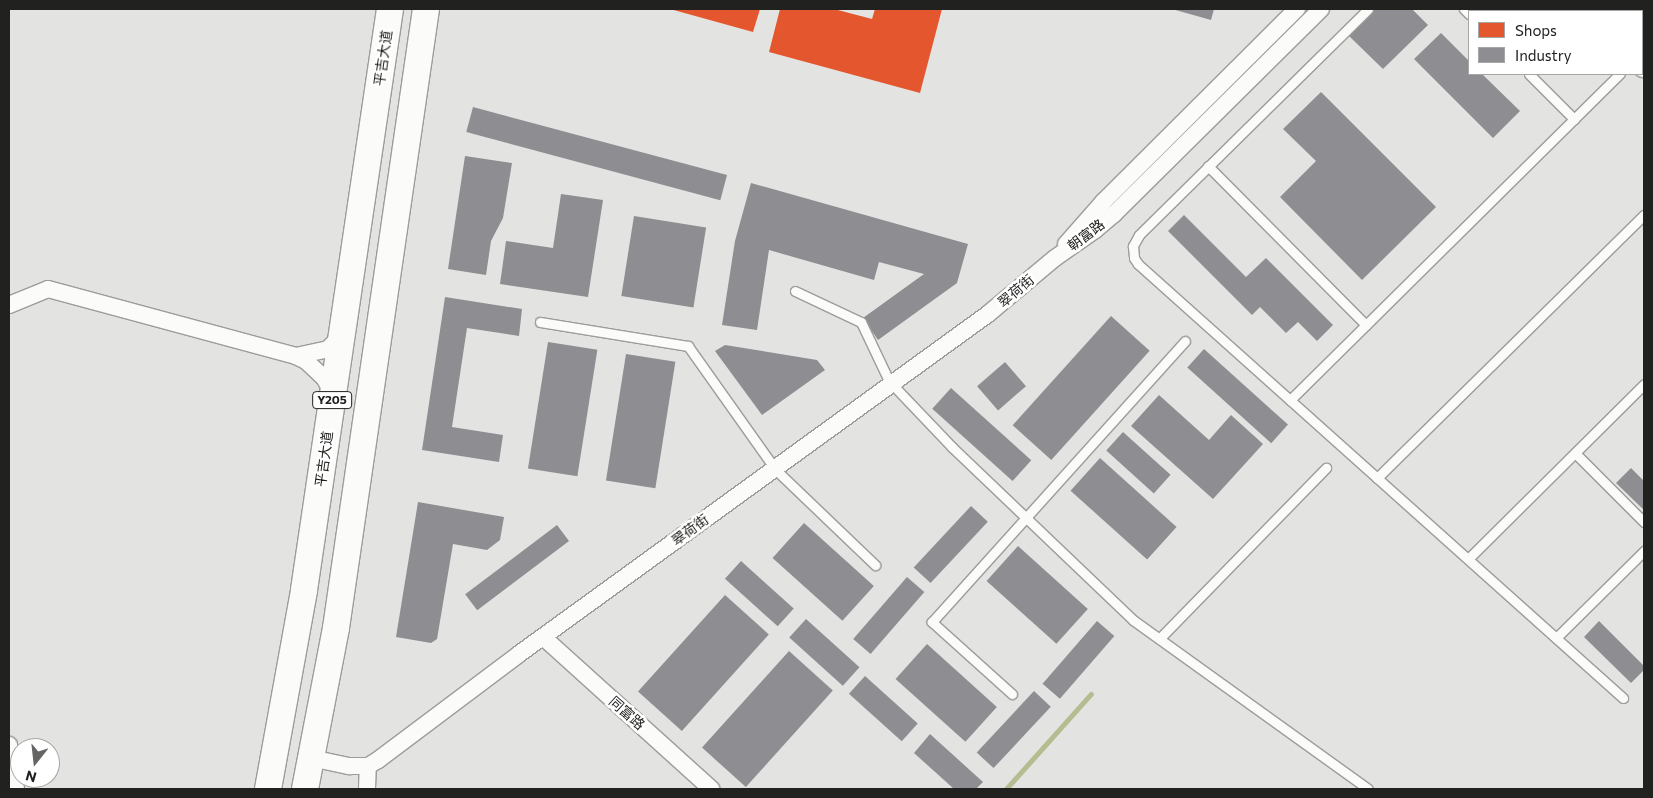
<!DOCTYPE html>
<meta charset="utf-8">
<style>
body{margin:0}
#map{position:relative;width:1653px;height:798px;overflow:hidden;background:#e3e4e1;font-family:Commissioner,"Noto Sans SC",sans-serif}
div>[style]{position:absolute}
.shops>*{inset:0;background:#e4572e}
.industry>*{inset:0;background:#8d8d92;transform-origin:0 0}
.stream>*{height:4.5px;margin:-2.25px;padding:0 2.25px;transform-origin:2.25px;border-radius:2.25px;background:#b6bc90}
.roads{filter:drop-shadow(1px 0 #9c9c9a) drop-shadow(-1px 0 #9c9c9a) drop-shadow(0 1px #9c9c9a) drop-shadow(0 -1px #9c9c9a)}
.lane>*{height:9px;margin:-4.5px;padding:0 4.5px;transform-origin:4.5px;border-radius:4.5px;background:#fbfbfa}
.street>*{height:16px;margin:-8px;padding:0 8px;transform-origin:8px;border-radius:8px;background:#fbfbfa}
.secondary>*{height:24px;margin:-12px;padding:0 12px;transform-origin:12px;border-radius:12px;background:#fbfbfa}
.primary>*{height:26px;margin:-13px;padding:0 13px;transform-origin:13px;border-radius:13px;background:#fbfbfa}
span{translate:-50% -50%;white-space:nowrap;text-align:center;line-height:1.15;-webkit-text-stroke:5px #fff;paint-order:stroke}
.shield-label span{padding:1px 4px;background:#fff;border:1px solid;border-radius:4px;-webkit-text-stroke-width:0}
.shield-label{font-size:12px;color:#21211f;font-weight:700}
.street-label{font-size:14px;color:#21211f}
.frame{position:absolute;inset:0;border:10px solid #21211f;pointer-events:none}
.legend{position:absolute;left:1468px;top:10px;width:175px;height:65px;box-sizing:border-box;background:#fff;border:1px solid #a6a6a5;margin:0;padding:6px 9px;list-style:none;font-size:15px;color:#21211f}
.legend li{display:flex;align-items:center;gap:10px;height:25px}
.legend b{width:25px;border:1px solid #a6a6a5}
.north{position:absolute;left:10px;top:738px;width:50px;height:50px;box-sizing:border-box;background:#fff;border:1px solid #a6a6a5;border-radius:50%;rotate:196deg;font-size:14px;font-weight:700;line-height:20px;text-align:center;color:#21211f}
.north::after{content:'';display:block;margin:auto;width:18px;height:22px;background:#656563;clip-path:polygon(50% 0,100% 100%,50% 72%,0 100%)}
</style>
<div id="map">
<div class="shops">
<i style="clip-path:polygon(670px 9px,760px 9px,753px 32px)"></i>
<i style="clip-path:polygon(780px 9px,834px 9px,872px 19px,875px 9px,942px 9px,920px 93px,769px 52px)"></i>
</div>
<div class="industry">
<i style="clip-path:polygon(1172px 9px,1214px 9px,1211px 20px)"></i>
<i style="clip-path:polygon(1374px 9px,1412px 9px,1428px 25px,1383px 69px,1348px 35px)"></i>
<i style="clip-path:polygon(1441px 33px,1469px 61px,1469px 74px,1482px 74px,1520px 111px,1493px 138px,1414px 59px)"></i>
<i style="clip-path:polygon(1321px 92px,1436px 207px,1362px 280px,1280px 197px,1316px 161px,1283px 129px)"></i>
<i style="left:473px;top:107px;width:263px;height:26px;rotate:15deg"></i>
<i style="clip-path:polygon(465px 156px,512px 163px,503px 218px,491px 241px,486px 275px,448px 269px)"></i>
<i style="clip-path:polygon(751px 183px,968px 244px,957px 283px,878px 340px,863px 318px,924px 274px,879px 262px,874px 280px,769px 250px,757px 330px,722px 325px,735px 241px)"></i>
<i style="clip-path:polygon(561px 194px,603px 200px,588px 297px,500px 284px,506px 241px,553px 248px)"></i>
<i style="clip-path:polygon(1184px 215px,1246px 277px,1266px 258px,1333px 325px,1317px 341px,1298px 322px,1286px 333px,1260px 307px,1252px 315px,1168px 231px)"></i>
<i style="left:634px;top:216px;width:73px;height:81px;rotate:9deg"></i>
<i style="clip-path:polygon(445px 297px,522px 309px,519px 336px,467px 328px,452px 427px,503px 435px,499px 462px,422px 450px)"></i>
<i style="left:1111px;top:316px;width:52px;height:147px;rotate:42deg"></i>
<i style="left:548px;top:342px;width:50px;height:128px;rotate:9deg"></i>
<i style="clip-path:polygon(725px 345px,817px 360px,825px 370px,762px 415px,715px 351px)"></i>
<i style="left:1204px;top:349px;width:113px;height:25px;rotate:42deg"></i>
<i style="left:626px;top:354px;width:50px;height:128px;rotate:9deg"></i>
<i style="left:1005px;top:362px;width:32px;height:37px;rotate:49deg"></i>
<i style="left:951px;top:388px;width:108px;height:28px;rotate:42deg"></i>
<i style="clip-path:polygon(1159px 395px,1209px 440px,1231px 415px,1263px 444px,1213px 499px,1131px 426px)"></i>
<i style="left:1123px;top:432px;width:64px;height:25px;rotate:42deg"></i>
<i style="left:1100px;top:458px;width:103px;height:44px;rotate:42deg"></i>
<i style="clip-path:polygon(1631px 468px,1644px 481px,1644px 510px,1616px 483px)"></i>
<i style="clip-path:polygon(418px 502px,504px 517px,500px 540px,487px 550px,453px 544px,437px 639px,431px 643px,396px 637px)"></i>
<i style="left:971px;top:506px;width:23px;height:84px;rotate:43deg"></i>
<i style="left:804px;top:523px;width:94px;height:47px;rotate:42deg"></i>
<i style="left:557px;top:525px;width:20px;height:115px;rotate:53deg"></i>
<i style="left:1018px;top:546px;width:94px;height:47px;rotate:42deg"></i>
<i style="left:741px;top:561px;width:71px;height:24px;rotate:42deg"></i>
<i style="left:907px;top:577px;width:23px;height:82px;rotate:41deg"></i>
<i style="left:725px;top:595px;width:59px;height:130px;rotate:42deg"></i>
<i style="left:806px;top:619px;width:72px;height:25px;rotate:42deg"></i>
<i style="left:1097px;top:621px;width:23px;height:83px;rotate:41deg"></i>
<i style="clip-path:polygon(1599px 621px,1644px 666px,1644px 670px,1631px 683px,1584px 637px)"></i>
<i style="left:927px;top:644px;width:94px;height:47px;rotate:42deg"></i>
<i style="left:789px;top:651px;width:59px;height:130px;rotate:42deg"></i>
<i style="left:865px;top:676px;width:71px;height:24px;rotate:42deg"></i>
<i style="left:1034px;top:691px;width:23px;height:84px;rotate:43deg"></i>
<i style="clip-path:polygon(930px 734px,983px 782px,976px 789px,954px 789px,914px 753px)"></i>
</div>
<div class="stream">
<i style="left:1006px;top:789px;width:127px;rotate:-48.2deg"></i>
</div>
<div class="roads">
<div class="lane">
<i style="left:1368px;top:9px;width:322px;rotate:135.4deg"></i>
<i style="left:1139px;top:235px;width:13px;rotate:119deg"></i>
<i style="left:1133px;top:246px;width:12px;rotate:85deg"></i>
<i style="left:1134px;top:258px;width:7px;rotate:56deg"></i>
<i style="left:1138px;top:264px;width:651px;rotate:41.82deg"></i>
<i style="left:1464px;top:9px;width:7px;rotate:45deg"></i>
<i style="left:1529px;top:74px;width:64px;rotate:45deg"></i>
<i style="left:1208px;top:166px;width:224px;rotate:45.2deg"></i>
<i style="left:795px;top:291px;width:73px;rotate:25.2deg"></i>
<i style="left:861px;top:322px;width:65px;rotate:64.6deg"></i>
<i style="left:889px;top:381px;width:91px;rotate:46.3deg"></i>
<i style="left:952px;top:447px;width:250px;rotate:43.7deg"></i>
<i style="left:1133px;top:620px;width:289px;rotate:35.7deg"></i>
<i style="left:540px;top:322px;width:150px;rotate:9.2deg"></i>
<i style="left:688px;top:346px;width:151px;rotate:54.7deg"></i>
<i style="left:775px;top:469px;width:139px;rotate:43.8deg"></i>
<i style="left:1290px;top:400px;width:464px;rotate:-44.7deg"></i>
<i style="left:1575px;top:453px;width:98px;rotate:45deg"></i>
<i style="left:1377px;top:478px;width:375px;rotate:-44.6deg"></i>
<i style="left:1468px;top:559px;width:248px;rotate:-44.8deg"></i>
<i style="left:1160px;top:638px;width:238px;rotate:-45.7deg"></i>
<i style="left:1556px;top:638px;width:124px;rotate:-44.7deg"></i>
<i style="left:1012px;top:694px;width:108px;rotate:-138deg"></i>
<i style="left:932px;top:622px;width:378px;rotate:-48deg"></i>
</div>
<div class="street">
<i style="left:1066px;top:244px;width:56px;rotate:-48.6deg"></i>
<i style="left:1103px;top:202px;width:274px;rotate:-44.9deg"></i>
<i style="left:9px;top:305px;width:42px;rotate:-22.3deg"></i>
<i style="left:48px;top:289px;width:257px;rotate:15.1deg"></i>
<i style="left:296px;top:356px;width:11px;rotate:27deg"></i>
<i style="left:306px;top:361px;width:25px;rotate:43deg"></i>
<i style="left:324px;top:378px;width:17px;rotate:59deg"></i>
<i style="left:296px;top:356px;width:33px;rotate:-12deg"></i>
<i style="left:328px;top:349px;width:20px;rotate:-45deg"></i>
<i style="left:543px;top:637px;width:227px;rotate:42.1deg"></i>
<i style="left:9px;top:745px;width:45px;rotate:81deg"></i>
<i style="left:311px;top:758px;width:40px;rotate:12deg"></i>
<i style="left:350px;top:766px;width:18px"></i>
<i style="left:368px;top:766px;width:12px;rotate:-31deg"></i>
<i style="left:378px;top:760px;width:176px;rotate:-36.9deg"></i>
<i style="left:519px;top:654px;width:579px;rotate:-35.94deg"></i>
<i style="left:988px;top:314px;width:87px;rotate:-39.9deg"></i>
<i style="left:1055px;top:258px;width:49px;rotate:-35deg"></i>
<i style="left:1095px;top:230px;width:25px;rotate:-40deg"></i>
<i style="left:1114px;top:214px;width:291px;rotate:-44.7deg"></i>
<i style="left:367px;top:789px;width:23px;rotate:-88deg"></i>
</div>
<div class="secondary">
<i style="left:1589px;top:9px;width:3px;rotate:45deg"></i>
<i style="left:1642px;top:21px;width:3px;rotate:45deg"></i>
<i style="left:1642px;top:63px;width:3px;rotate:45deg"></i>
</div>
<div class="primary">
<i style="left:268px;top:789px;width:202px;rotate:-79.7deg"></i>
<i style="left:304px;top:590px;width:587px;rotate:-81.58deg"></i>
<i style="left:305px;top:789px;width:164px;rotate:-79.1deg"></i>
<i style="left:336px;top:628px;width:626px;rotate:-81.73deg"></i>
</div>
</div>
<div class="shield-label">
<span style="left:332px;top:400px">Y205</span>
</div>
<div class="street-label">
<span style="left:383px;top:58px;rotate:-82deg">平吉大道</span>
<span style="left:1086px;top:235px;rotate:-37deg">朝富路</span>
<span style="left:1016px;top:291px;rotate:-40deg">翠荷街</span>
<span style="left:324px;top:459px;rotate:-82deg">平吉大道</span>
<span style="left:690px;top:530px;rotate:-36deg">翠荷街</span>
<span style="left:627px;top:713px;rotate:42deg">同富路</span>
</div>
<div class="frame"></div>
<ul class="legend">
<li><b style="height:14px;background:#e4572e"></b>Shops</li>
<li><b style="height:14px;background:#8d8d92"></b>Industry</li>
</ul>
<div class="north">N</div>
</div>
